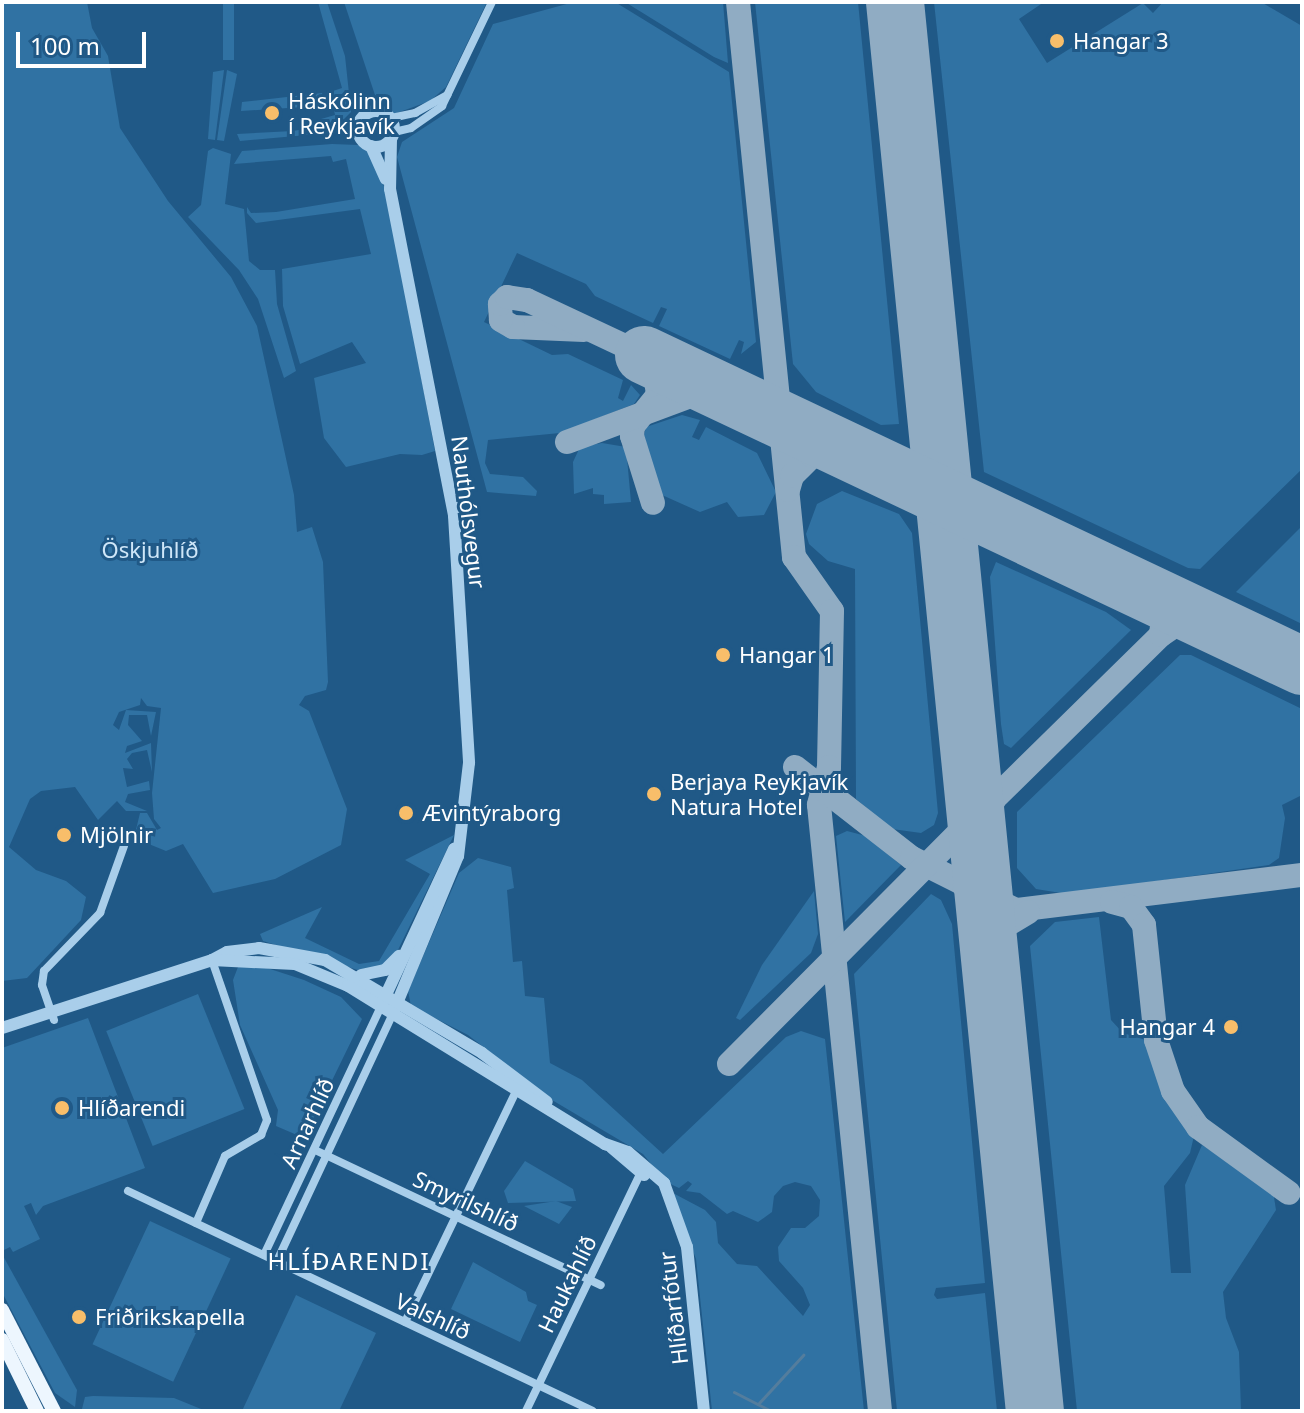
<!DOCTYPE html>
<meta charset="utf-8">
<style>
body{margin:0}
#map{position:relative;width:1304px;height:1413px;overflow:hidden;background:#205987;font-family:"Noto Sans",sans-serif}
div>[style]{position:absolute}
.green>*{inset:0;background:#3072a3;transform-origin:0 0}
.stream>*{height:3px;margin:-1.5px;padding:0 1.5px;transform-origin:1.5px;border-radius:1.5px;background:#547d9d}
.taxiway>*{height:24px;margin:-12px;padding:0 12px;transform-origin:12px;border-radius:12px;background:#90acc3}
.runway>*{height:58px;margin:-29px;padding:0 29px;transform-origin:29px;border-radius:29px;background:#90acc3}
.minor>*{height:8px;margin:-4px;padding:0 4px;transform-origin:4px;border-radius:4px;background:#a9ceea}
.tertiary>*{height:12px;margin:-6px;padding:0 6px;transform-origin:6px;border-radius:6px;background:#a9ceea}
.tertiary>.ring{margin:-6px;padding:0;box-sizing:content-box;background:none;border:12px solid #a9ceea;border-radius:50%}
.primary>*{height:14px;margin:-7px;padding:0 7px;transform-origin:7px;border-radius:7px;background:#edf6fe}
.dots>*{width:22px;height:22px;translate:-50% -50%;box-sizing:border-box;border:4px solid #205987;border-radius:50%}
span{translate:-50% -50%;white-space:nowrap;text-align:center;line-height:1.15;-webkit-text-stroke:6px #205987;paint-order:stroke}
.poi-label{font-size:22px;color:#fff}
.left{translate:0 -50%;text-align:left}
.right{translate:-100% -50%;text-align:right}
.street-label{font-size:22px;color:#fff}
.park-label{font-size:22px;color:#cee6f8}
.neighbourhood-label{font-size:24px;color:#fff;letter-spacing:2px}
.frame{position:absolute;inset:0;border:4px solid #fff;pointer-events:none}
.scale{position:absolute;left:16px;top:32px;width:130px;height:36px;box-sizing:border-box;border:4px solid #fff;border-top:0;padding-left:10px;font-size:24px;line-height:28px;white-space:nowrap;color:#fff;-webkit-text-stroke:6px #205987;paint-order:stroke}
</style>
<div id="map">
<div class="green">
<i style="clip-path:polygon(2px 2px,87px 2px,92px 28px,108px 56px,120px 128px,168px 201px,231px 277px,257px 326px,294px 495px,297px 532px,312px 527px,323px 562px,328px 682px,326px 690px,305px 696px,299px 705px,309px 711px,347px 809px,341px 845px,275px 879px,213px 893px,183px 844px,166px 851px,134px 838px,140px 813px,147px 813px,157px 830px,161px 828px,154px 819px,152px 793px,161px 708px,147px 706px,141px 698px,140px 705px,119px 712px,113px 725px,119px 730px,126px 710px,156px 712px,151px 736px,147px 715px,129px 715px,128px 725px,142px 741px,127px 746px,125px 753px,151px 743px,152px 772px,147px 750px,132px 753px,127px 759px,133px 769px,123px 768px,127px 787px,149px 781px,150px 790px,128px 794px,125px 802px,147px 811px,126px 811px,117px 801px,98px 820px,75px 787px,41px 791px,30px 799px,9px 847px,36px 870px,66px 881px,86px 897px,81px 920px,27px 978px,2px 981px)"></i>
<i style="left:223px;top:2px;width:11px;height:58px"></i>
<i style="clip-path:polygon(318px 2px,327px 2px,345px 56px,351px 112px,336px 127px,318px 134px,240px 141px,237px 134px,293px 131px,322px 126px,321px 119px,335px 115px,330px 92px,342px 88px)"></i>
<i style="clip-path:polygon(344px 2px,487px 2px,446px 87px,430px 101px,394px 114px,375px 95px)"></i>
<i style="clip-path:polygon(574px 2px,615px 2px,729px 72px,756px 342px,741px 354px,744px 342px,739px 340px,730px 359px,659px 326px,667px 309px,661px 307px,653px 323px,595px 296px,586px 284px,517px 253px,484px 322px,552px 355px,568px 354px,623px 380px,618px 398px,623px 401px,631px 385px,640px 395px,634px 404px,560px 433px,488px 440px,485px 463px,490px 474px,523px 477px,537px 491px,536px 496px,487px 492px,397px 157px,402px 142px,454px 108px,493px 24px)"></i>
<i style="clip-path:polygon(625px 2px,723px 2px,728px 63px,714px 57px)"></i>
<i style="clip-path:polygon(755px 2px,858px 2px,899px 424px,881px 425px,816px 392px,793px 364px)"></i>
<i style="clip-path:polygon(934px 2px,1044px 2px,1019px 19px,1047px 63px,1143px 3px,1153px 13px,1163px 2px,1261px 2px,1302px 26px,1302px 469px,1200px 569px,1188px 568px,984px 472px)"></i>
<i style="clip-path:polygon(224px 70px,215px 140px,208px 139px,213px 72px)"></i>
<i style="clip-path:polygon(227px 70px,237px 74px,224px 141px,217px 140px)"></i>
<i style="clip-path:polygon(322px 93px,325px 102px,303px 107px,241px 111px,242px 102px)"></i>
<i style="clip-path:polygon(332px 144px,358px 145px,370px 152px,386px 191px,435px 451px,422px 455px,400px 454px,346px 467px,324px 438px,314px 378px,366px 363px,352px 342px,300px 364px,283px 306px,282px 269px,371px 254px,360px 209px,256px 223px,247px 213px,247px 207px,251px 213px,276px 212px,355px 199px,346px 159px,333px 162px,331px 156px,234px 164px,242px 151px)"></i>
<i style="clip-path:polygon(213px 148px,231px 154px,225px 204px,244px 209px,249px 261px,260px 270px,275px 270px,277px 304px,296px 371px,284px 378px,258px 299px,239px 270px,188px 217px,201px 205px,208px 151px)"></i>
<i style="clip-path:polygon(682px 415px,700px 420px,692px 437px,699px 440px,706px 427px,757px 453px,776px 492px,764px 515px,738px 517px,727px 502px,700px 512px,662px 495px,646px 456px,644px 435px,646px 427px)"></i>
<i style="clip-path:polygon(602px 443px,626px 447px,631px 502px,604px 504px,604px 495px,593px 494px,593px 488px,574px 494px,573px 462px,580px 447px)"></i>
<i style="clip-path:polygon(842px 491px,899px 514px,912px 533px,938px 813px,934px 825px,921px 833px,892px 829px,856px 799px,855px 569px,828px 561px,809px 544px,806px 534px,817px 504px)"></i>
<i style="clip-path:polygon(1302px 526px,1302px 624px,1236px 592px)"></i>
<i style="clip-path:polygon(996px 562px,1106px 612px,1131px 630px,1011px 748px,1004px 744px,1001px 724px,990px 577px)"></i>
<i style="clip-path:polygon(1180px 655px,1191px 655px,1302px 709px,1302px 795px,1282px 805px,1285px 818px,1279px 858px,1269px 865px,1067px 894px,1036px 889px,1017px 868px,1017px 812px)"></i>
<i style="clip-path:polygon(847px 831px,866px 836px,901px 865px,845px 922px,836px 836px)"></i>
<i style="clip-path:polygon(454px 835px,397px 952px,382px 967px,361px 971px,263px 941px,260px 934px,322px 907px,305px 938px,359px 964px,379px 961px,430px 874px,405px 860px)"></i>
<i style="clip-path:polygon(478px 858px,511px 867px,514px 888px,507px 890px,513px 962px,522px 961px,525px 996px,544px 998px,550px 1063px,582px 1080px,663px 1154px,786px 1037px,801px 1031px,825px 1039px,864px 1411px,712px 1411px,696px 1259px,671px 1192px,705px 1210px,716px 1222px,718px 1243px,737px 1264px,757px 1266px,803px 1316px,810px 1305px,803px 1288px,779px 1261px,778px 1247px,791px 1228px,805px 1228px,819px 1216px,820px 1200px,811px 1186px,795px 1182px,783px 1186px,774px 1196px,772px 1212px,758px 1222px,733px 1211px,727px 1214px,700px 1193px,686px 1191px,692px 1184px,688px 1181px,679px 1188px,666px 1182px,643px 1154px,552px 1100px,468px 1035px,411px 1006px,408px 991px,459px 873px)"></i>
<i style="clip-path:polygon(814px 891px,818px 934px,811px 953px,740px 1020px,736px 1018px,762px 965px)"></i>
<i style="clip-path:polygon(931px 894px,941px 900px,952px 924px,985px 1283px,936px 1288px,934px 1295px,937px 1299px,985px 1293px,997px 1411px,897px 1411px,854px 974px)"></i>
<i style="clip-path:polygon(1099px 917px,1111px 1020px,1123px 1033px,1149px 1041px,1164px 1090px,1194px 1136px,1190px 1153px,1164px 1186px,1171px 1273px,1191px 1273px,1185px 1185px,1202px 1145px,1273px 1191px,1276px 1210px,1223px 1292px,1226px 1318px,1239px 1352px,1241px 1411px,1077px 1411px,1030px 946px,1055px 922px)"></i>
<i style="clip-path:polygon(238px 967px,267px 968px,304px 980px,341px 997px,362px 1019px,304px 1138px,276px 1126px,278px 1110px,240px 1025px,233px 980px)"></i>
<i style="left:198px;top:994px;width:124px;height:99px;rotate:68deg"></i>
<i style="clip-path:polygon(88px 1018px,145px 1168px,43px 1206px,36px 1215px,31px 1203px,24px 1206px,40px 1239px,13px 1252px,10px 1247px,2px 1251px,2px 1048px)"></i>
<i style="clip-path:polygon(525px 1161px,573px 1189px,576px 1201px,508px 1203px,504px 1191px)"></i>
<i style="clip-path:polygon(556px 1201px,572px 1207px,559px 1224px,524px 1206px)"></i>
<i style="left:150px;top:1221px;width:89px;height:136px;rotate:25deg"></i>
<i style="clip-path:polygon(2px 1254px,77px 1390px,75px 1407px,55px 1393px,4px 1296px)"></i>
<i style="clip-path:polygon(473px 1262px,526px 1292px,528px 1301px,537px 1305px,520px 1342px,451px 1309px)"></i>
<i style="clip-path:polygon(296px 1295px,376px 1333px,339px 1411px,242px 1411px)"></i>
<i style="clip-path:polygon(93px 1396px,174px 1398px,206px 1411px,82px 1409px,85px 1397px)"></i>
</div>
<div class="stream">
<i style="left:734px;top:1392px;width:42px;rotate:27.2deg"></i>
<i style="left:758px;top:1404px;width:67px;rotate:-47.4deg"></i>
</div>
<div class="taxiway">
<i style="left:738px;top:2px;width:558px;rotate:84.24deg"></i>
<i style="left:794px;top:557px;width:66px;rotate:54.9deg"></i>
<i style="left:832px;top:611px;width:156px;rotate:91.1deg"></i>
<i style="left:829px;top:767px;width:39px;rotate:105deg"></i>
<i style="left:819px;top:805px;width:609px;rotate:84.25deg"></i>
<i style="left:584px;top:330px;width:71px;rotate:-177.6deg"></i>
<i style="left:513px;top:327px;width:14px;rotate:-150deg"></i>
<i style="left:501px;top:320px;width:16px;rotate:-94deg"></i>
<i style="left:500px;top:304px;width:10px;rotate:-45deg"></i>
<i style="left:507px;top:297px;width:20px;rotate:9deg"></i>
<i style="left:527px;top:300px;width:129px;rotate:25.2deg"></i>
<i style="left:644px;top:355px;width:15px;rotate:48deg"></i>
<i style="left:654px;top:366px;width:29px;rotate:82deg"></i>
<i style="left:658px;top:395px;width:40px;rotate:129deg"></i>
<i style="left:633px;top:426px;width:10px;rotate:96deg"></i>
<i style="left:632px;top:436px;width:70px;rotate:72.6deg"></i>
<i style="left:567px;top:442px;width:141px;rotate:-20.4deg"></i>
<i style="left:699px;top:393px;width:16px;rotate:-4deg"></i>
<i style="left:715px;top:392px;width:51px;rotate:23.1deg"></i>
<i style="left:762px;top:412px;width:33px;rotate:55deg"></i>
<i style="left:788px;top:490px;width:15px;rotate:-74deg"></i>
<i style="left:792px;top:476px;width:28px;rotate:-45deg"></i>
<i style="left:812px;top:456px;width:40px;rotate:-2.9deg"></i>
<i style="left:1156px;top:597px;width:22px;rotate:72deg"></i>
<i style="left:1163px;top:618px;width:17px;rotate:97deg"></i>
<i style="left:795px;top:767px;width:148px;rotate:37.9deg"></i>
<i style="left:912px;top:858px;width:116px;rotate:26.6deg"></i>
<i style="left:1016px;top:910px;width:288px;rotate:-7deg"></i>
<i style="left:978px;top:834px;width:38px;rotate:-65deg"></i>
<i style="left:994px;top:799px;width:234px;rotate:-44.5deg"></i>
<i style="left:1161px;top:635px;width:27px;rotate:-34deg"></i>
<i style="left:1183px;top:620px;width:19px;rotate:-3deg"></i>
<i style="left:964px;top:886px;width:24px;rotate:48deg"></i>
<i style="left:980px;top:904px;width:33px;rotate:76deg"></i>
<i style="left:1112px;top:902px;width:20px;rotate:15deg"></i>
<i style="left:1131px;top:907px;width:22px;rotate:54deg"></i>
<i style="left:1144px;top:925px;width:116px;rotate:84deg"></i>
<i style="left:1156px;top:1040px;width:54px;rotate:71.6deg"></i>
<i style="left:1173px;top:1091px;width:44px;rotate:55.2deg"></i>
<i style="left:1198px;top:1127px;width:112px;rotate:36deg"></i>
<i style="left:990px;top:958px;width:35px;rotate:-65deg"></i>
<i style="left:1005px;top:926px;width:27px;rotate:-31deg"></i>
<i style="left:729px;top:1064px;width:330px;rotate:-45.2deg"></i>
<i style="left:961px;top:830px;width:20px;rotate:-60deg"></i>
<i style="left:971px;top:813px;width:40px;rotate:-88.6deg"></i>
</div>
<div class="runway">
<i style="left:895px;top:2px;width:1416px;rotate:84.33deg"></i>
<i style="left:644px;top:355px;width:728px;rotate:25.3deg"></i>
</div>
<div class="minor">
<i style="left:391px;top:118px;width:25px;rotate:-12deg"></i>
<i style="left:415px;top:113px;width:37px;rotate:-29deg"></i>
<i style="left:394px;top:132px;width:17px;rotate:-13deg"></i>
<i style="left:411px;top:128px;width:38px;rotate:-35deg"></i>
<i style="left:442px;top:106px;width:115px;rotate:-64.3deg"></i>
<i style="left:54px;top:1020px;width:37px;rotate:-109deg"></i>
<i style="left:42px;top:985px;width:14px;rotate:-82deg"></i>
<i style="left:44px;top:971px;width:81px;rotate:-46deg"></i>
<i style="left:100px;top:913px;width:71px;rotate:-70.3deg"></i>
<i style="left:315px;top:1150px;width:316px;rotate:25.3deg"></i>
<i style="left:128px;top:1191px;width:514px;rotate:25.32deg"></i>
<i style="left:196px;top:1223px;width:73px;rotate:-66.6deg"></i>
<i style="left:225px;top:1156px;width:42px;rotate:-30.3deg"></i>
<i style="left:261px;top:1135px;width:16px;rotate:-68deg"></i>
<i style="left:267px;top:1120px;width:169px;rotate:-109deg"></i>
<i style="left:264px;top:1255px;width:275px;rotate:-64.8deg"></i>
<i style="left:277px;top:1261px;width:274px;rotate:-64.9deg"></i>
<i style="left:405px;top:1322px;width:256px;rotate:-64.3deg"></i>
<i style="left:526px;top:1411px;width:265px;rotate:-64.3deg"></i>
</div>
<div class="tertiary">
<i class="ring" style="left:358px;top:111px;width:24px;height:24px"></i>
<i style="left:391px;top:139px;width:50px;rotate:91.1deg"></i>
<i style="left:390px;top:189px;width:333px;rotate:78.9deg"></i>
<i style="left:454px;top:516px;width:247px;rotate:86.5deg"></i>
<i style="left:469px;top:763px;width:94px;rotate:96.7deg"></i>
<i style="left:458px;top:856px;width:170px;rotate:112.5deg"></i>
<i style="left:371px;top:146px;width:36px;rotate:66deg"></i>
<i style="left:212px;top:960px;width:17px;rotate:-28deg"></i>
<i style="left:227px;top:952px;width:32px;rotate:-7deg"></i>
<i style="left:259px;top:948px;width:67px;rotate:10.3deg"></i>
<i style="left:325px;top:960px;width:182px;rotate:30.6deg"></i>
<i style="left:482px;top:1053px;width:81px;rotate:37deg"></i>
<i style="left:361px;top:975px;width:25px;rotate:-12deg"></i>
<i style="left:385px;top:970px;width:20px;rotate:-45deg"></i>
<i style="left:384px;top:999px;width:166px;rotate:-65deg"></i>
<i style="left:2px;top:1028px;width:221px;rotate:-17.9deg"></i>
<i style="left:212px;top:960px;width:83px;rotate:2.8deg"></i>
<i style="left:295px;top:964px;width:57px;rotate:22.5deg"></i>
<i style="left:348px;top:986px;width:302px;rotate:31.6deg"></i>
<i style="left:605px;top:1144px;width:24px;rotate:19deg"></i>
<i style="left:628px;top:1152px;width:48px;rotate:40.7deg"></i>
<i style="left:664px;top:1183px;width:68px;rotate:70.2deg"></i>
<i style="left:687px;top:1247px;width:165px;rotate:84.1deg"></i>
<i style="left:612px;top:1148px;width:42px;rotate:40.2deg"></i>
</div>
<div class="primary">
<i style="left:2px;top:1310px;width:114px;rotate:62.8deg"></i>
<i style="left:2px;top:1340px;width:79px;rotate:63.8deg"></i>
</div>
<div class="dots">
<i style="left:1057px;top:41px;background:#f8be6a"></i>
<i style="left:272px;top:113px;background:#f8be6a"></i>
<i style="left:723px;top:655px;background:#f8be6a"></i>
<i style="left:654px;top:794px;background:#f8be6a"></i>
<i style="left:406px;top:813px;background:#f8be6a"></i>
<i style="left:64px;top:835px;background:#f8be6a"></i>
<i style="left:1231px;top:1027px;background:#f8be6a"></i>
<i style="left:62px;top:1108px;background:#f8be6a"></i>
<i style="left:79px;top:1317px;background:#f8be6a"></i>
</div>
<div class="poi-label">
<span class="left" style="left:1073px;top:41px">Hangar 3</span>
<span class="left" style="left:288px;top:113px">Háskólinn<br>í Reykjavík</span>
<span class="left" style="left:739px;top:655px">Hangar 1</span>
<span class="left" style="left:670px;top:794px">Berjaya Reykjavík<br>Natura Hotel</span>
<span class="left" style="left:422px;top:813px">Ævintýraborg</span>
<span class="left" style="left:80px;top:835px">Mjölnir</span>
<span class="right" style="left:1215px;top:1027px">Hangar 4</span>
<span class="left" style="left:78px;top:1108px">Hlíðarendi</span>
<span class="left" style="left:95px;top:1317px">Friðrikskapella</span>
</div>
<div class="street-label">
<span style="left:469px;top:512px;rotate:83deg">Nauthólsvegur</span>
<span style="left:307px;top:1123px;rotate:-65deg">Arnarhlíð</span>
<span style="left:466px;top:1201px;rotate:25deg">Smyrilshlíð</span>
<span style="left:567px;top:1284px;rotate:-64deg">Haukahlíð</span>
<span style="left:673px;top:1308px;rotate:-97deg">Hlíðarfótur</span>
<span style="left:433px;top:1316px;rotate:25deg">Valshlíð</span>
</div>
<div class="park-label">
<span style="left:150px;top:550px">Öskjuhlíð</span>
</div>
<div class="neighbourhood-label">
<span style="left:349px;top:1261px">HLÍÐARENDI</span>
</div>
<div class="frame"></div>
<div class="scale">100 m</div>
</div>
